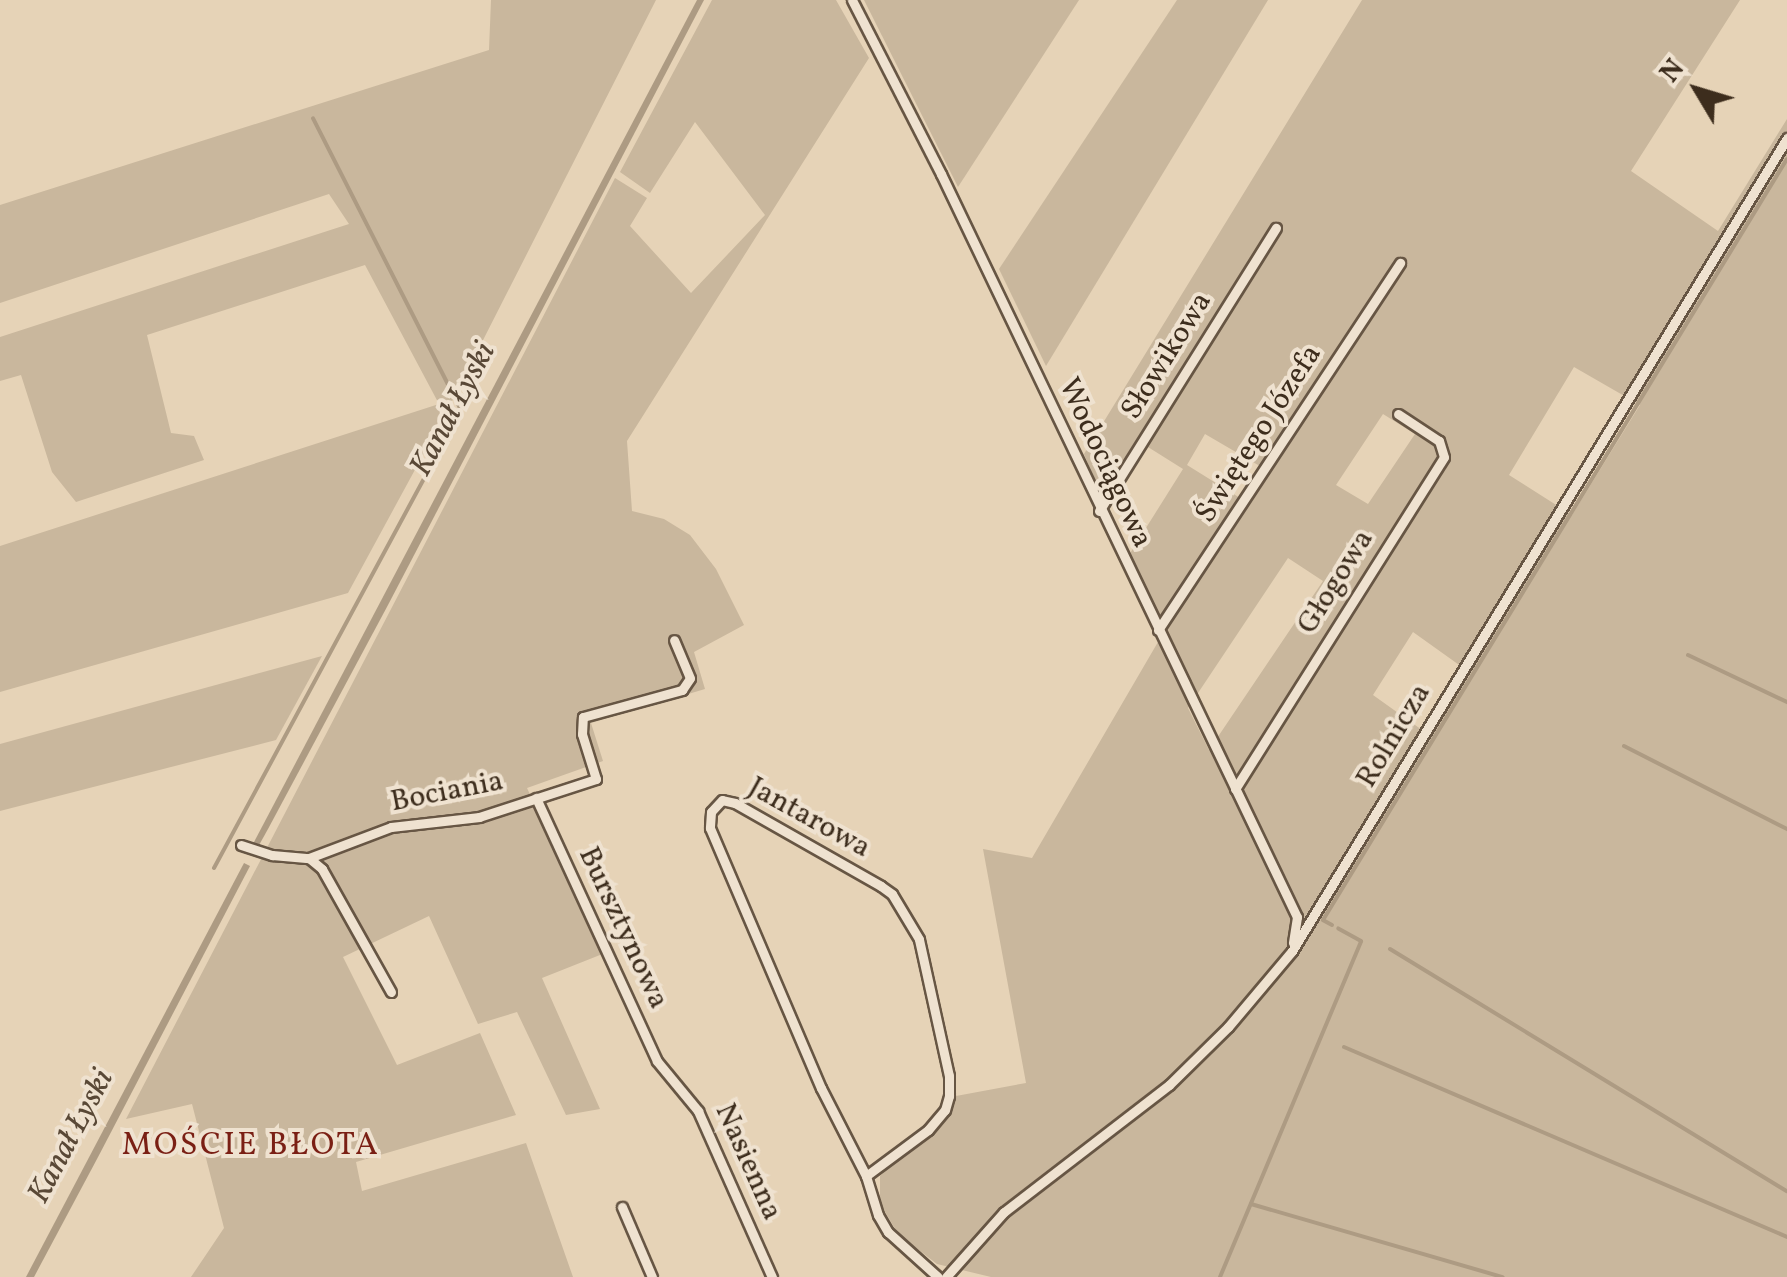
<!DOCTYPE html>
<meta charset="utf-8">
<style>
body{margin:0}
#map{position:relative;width:1787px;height:1277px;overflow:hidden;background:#e6d3b7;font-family:Vollkorn,serif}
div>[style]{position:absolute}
.green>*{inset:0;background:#c9b79d}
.water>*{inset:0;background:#ad9b83}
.stream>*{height:4px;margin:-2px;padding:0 2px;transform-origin:2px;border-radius:2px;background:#ad9b83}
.roads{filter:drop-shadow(2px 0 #675644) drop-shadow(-2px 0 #675644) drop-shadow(0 2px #675644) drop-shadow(0 -2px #675644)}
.minor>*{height:9px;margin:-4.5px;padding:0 4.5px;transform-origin:4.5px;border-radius:4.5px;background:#efe2d0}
span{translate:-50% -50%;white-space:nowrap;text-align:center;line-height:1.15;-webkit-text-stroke:8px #efe2d0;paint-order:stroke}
.street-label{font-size:30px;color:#3d2d1d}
.water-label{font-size:32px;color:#594836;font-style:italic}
.neighbourhood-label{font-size:32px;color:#7a1f14;letter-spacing:2.5px}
.north{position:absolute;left:1647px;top:40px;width:100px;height:100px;-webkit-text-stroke:8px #efe2d0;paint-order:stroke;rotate:308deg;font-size:28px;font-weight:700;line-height:40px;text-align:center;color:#3d2d1d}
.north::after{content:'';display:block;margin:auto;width:35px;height:45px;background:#3d2d1d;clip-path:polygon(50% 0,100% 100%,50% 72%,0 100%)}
</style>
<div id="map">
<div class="green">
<i style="clip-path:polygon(491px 0,656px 0,448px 409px,348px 593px,0 692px,0 546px,439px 404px,365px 265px,147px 335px,171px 433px,194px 436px,204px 460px,76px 502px,52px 472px,21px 375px,0 381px,0 337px,349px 224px,329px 194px,0 303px,0 205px,489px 50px)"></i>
<i style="clip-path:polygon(712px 0,836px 0,869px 58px,627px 441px,632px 511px,664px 519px,690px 535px,716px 569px,744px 625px,694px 652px,705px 689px,591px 723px,603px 761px,527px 788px,605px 953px,542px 978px,600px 1109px,566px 1115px,517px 1012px,478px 1024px,429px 916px,343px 957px,397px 1065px,480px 1033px,516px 1115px,356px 1162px,362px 1191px,526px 1143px,573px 1277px,191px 1277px,224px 1228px,192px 1104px,126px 1119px,615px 178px,647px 198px,630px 226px,691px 293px,765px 215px,695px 122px,650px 193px,620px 172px)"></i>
<i style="clip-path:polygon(864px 0,1079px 0,958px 187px)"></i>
<i style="clip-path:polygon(1177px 0,1268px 0,1046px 366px,999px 269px)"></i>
<i style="clip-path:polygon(evenodd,1362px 0,1740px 0,1631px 171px,1718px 231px,1787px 119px,1787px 1277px,991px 1277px,937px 1264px,898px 1234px,880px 1203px,880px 1176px,950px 1112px,956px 1096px,1026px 1083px,983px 849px,1032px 858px,1165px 630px,1129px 555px,1183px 469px,1140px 442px,1103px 500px,1084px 454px,1362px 0,1574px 367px,1640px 405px,1572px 515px,1509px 475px,1574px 367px,1362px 0,1383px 414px,1415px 434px,1368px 504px,1336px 485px,1383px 414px,1362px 0,1205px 434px,1270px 472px,1248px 503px,1187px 465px,1205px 434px,1362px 0,1288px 558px,1323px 581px,1209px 750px,1188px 708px,1288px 558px,1362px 0,1413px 632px,1469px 672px,1429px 735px,1373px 695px,1413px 632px)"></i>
<i style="clip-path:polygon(322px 656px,276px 740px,0 811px,0 744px)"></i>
</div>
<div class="water">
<i style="clip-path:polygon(697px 0,704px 0,388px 605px,268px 829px,258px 847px,253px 844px)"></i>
<i style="clip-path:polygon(244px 863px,250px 866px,97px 1159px,34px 1277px,26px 1277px)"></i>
</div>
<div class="stream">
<i style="left:1688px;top:655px;width:110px;rotate:25.4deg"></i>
<i style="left:1624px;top:746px;width:183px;rotate:27deg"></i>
<i style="left:214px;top:868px;width:520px;rotate:-61.66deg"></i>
<i style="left:461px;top:410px;width:327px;rotate:-116.9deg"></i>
<i style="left:1332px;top:925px;width:10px;rotate:-151deg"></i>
<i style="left:1323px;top:920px;width:891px;rotate:-58.63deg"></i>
<i style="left:1390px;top:949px;width:465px;rotate:31.4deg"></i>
<i style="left:1344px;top:1047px;width:482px;rotate:23.2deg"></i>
<i style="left:1251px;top:1204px;width:262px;rotate:16.2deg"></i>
<i style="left:1220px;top:1277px;width:364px;rotate:-67.2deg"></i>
<i style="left:1361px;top:941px;width:26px;rotate:-151deg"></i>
</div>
<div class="roads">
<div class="minor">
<i style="left:852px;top:0;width:195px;rotate:62.9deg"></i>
<i style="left:941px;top:174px;width:824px;rotate:64.4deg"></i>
<i style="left:1297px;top:917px;width:26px;rotate:99deg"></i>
<i style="left:1099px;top:511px;width:334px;rotate:-58deg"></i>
<i style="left:1158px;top:630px;width:440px;rotate:-56.6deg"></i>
<i style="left:1235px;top:789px;width:392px;rotate:-57.8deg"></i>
<i style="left:1444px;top:457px;width:17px;rotate:-107deg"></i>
<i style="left:1439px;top:441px;width:49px;rotate:-146.6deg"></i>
<i style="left:536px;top:798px;width:289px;rotate:65.3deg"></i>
<i style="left:657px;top:1061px;width:65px;rotate:50.6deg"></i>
<i style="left:698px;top:1111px;width:182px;rotate:66deg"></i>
<i style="left:241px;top:845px;width:33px;rotate:18deg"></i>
<i style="left:272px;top:855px;width:37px;rotate:5deg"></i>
<i style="left:309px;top:858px;width:17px;rotate:40deg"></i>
<i style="left:322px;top:869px;width:141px;rotate:60.7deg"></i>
<i style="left:309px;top:858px;width:88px;rotate:-20.7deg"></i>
<i style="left:391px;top:827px;width:89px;rotate:-6.5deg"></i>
<i style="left:479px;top:817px;width:123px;rotate:-18deg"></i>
<i style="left:596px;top:779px;width:47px;rotate:-107.3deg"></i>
<i style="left:582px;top:734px;width:17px;rotate:-87deg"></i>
<i style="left:583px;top:717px;width:103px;rotate:-15.3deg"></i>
<i style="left:682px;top:690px;width:14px;rotate:-56deg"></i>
<i style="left:690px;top:678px;width:41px;rotate:-112.8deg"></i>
<i style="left:866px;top:1176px;width:77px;rotate:-36.6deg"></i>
<i style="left:928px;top:1130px;width:26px;rotate:-50deg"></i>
<i style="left:945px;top:1110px;width:15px;rotate:-74deg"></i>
<i style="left:949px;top:1096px;width:20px;rotate:-90deg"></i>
<i style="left:949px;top:1076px;width:140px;rotate:-102.4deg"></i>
<i style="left:919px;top:939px;width:52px;rotate:-121deg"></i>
<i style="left:892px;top:894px;width:14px;rotate:-144deg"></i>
<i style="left:881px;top:886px;width:168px;rotate:-150.4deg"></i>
<i style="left:735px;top:803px;width:13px;rotate:-167deg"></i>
<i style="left:722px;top:800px;width:16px;rotate:133deg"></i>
<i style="left:711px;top:812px;width:16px;rotate:94deg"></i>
<i style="left:710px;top:828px;width:283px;rotate:66.9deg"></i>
<i style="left:821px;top:1088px;width:99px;rotate:62.9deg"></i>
<i style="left:866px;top:1176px;width:41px;rotate:72.9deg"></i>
<i style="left:878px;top:1215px;width:20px;rotate:60deg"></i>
<i style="left:888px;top:1232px;width:67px;rotate:42deg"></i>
<i style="left:622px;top:1207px;width:76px;rotate:66.8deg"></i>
<i style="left:946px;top:1277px;width:87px;rotate:-48.3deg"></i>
<i style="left:1004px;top:1212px;width:208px;rotate:-37.6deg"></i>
<i style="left:1169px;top:1085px;width:83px;rotate:-44.5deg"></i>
<i style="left:1228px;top:1027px;width:99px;rotate:-49.9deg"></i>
<i style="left:1292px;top:951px;width:952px;rotate:-58.66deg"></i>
</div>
</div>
<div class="street-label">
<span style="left:1167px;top:356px;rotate:-58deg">Słowikowa</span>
<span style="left:1259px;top:434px;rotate:-57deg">Świętego Józefa</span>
<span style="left:1105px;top:463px;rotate:65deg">Wodociągowa</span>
<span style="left:1336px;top:582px;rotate:-58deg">Głogowa</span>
<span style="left:1394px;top:736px;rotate:-59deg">Rolnicza</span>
<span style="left:447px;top:792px;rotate:-11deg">Bociania</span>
<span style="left:809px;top:818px;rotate:29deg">Jantarowa</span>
<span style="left:623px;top:928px;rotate:65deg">Bursztynowa</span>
<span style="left:748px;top:1162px;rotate:66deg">Nasienna</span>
</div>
<div class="water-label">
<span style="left:454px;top:410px;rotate:-62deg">Kanał Łyski</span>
<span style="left:72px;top:1137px;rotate:-62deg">Kanał Łyski</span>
</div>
<div class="neighbourhood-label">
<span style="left:251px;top:1146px">MOŚCIE BŁOTA</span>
</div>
<div class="north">N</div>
</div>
